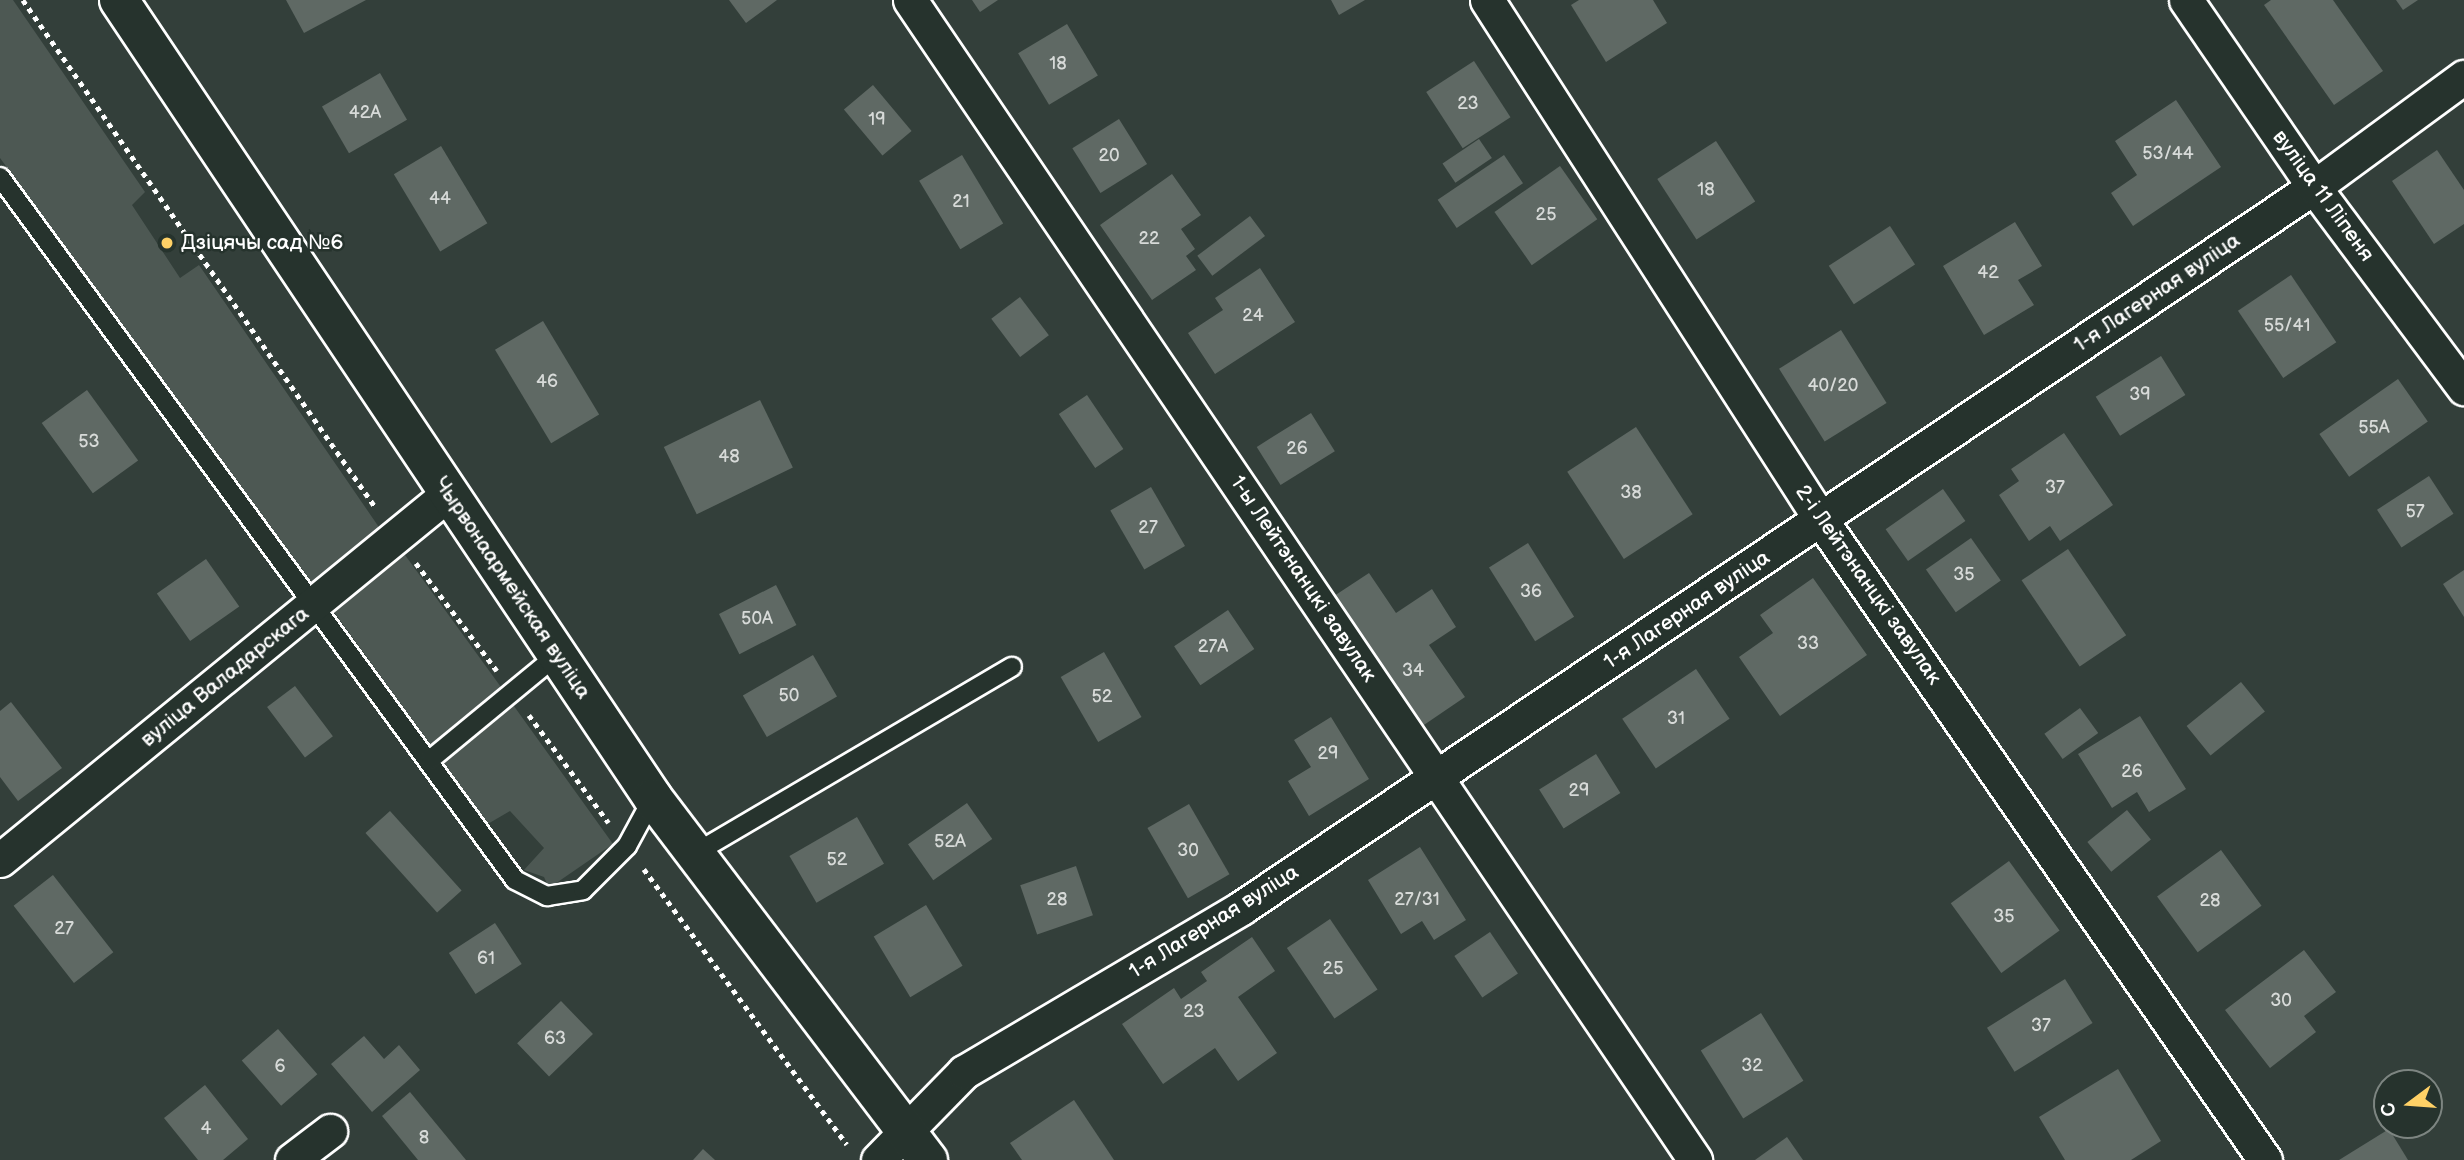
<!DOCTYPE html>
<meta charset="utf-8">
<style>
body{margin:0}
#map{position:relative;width:2464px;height:1160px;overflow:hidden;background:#333f3a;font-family:"Balsamiq Sans",sans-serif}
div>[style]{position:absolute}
.green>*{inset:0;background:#4d5853;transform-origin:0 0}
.building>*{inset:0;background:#5f6964;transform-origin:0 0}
.path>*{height:4.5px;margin-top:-2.25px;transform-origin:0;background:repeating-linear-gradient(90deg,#fff 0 5px,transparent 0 10px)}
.roads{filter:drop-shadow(2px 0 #fff) drop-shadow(-2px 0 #fff) drop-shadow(0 2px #fff) drop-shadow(0 -2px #fff)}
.lane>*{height:18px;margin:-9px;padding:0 9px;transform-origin:9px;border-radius:9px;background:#26332d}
.street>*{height:33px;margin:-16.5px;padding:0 16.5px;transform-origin:16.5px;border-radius:16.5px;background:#26332d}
.secondary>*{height:38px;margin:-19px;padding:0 19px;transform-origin:19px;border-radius:19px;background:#26332d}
.dots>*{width:19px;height:19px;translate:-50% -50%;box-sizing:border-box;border:4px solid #26332d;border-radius:50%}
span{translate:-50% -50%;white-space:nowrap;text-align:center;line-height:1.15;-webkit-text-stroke:5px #26332d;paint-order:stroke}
.number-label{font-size:18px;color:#d7dad8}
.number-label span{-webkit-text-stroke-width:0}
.street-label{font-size:21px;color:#fff}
.poi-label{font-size:21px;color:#fff}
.left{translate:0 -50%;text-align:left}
.north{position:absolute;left:2373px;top:1069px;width:70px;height:70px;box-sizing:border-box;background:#26332d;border:2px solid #7d8581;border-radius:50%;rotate:254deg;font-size:19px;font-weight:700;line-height:28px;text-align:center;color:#fff}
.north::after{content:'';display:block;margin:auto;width:24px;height:32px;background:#ffd166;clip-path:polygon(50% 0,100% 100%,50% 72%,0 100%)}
</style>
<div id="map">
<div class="green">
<i style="clip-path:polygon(0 0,13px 0,145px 192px,132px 205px,180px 278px,199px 265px,385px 536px,318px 591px,0 158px)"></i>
<i style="left:397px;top:544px;width:183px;height:91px;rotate:54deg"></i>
<i style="clip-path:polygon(511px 702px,613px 844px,549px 888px,544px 877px,524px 870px,544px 848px,510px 811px,486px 825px,438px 759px)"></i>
</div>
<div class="building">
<i style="clip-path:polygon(286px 0,366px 0,304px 33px)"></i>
<i style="clip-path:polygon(729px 0,777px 0,746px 23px)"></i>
<i style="clip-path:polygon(972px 0,998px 0,980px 12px)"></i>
<i style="clip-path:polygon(1331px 0,1365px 0,1339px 15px)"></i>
<i style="clip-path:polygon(1579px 0,1653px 0,1667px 23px,1606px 62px,1571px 5px)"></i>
<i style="clip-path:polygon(2271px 0,2333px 0,2383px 71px,2334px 105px,2264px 5px)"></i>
<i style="clip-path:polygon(2396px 0,2418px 0,2403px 10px)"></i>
<i style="left:1067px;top:24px;width:60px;height:57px;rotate:59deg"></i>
<i style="left:1474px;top:61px;width:67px;height:57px;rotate:57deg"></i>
<i style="left:380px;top:73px;width:54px;height:67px;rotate:60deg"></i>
<i style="left:873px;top:85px;width:60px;height:38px;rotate:50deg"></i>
<i style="clip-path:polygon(2176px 100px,2221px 167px,2133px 226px,2111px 193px,2137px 175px,2115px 141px)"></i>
<i style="left:1119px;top:119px;width:53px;height:55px;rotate:58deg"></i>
<i style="left:1479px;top:139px;width:23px;height:44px;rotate:56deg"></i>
<i style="left:1716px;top:141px;width:72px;height:70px;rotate:57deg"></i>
<i style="left:441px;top:146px;width:90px;height:55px;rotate:59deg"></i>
<i style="clip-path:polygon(2437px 150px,2464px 190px,2464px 224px,2434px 244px,2392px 181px)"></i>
<i style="left:962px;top:155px;width:80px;height:50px;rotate:59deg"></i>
<i style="left:1504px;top:155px;width:34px;height:80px;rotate:56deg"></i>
<i style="left:1560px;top:166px;width:65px;height:80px;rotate:55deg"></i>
<i style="clip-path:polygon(1172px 174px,1201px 215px,1181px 229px,1195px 249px,1186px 256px,1196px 270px,1152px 300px,1100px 225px)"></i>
<i style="left:1250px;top:216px;width:25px;height:66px;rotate:53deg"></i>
<i style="clip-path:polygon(2015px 222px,2042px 266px,2018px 280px,2034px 305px,1984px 335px,1943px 266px)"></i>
<i style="left:1890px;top:226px;width:46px;height:73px;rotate:57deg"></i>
<i style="clip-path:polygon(1260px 268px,1295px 322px,1215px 374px,1188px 333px,1223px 310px,1215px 298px)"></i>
<i style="left:2291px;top:275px;width:81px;height:64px;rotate:56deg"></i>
<i style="left:1020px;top:297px;width:48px;height:36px;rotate:53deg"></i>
<i style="left:543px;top:321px;width:109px;height:56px;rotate:59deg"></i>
<i style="left:1841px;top:330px;width:86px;height:73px;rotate:58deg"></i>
<i style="left:2161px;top:356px;width:46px;height:77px;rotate:58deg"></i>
<i style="left:2398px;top:379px;width:52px;height:96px;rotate:55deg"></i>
<i style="left:87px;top:390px;width:87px;height:56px;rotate:54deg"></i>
<i style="left:1087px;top:395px;width:65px;height:34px;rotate:56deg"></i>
<i style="left:760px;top:400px;width:75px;height:107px;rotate:64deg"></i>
<i style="left:1311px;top:413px;width:45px;height:64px;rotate:58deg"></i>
<i style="left:1636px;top:427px;width:104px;height:82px;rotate:57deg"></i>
<i style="clip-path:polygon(2064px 433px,2113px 505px,2060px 541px,2050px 526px,2029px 541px,1999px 495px,2019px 481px,2011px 469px)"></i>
<i style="left:2429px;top:476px;width:45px;height:62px;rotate:57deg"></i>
<i style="left:1151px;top:487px;width:68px;height:47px;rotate:60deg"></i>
<i style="left:1943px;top:489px;width:39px;height:70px;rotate:55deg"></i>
<i style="left:1971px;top:538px;width:52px;height:55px;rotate:55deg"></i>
<i style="left:1528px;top:543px;width:87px;height:46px;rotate:58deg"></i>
<i style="left:2068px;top:549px;width:104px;height:56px;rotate:56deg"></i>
<i style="left:206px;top:559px;width:58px;height:60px;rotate:55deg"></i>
<i style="clip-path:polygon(2464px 570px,2464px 617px,2443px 584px)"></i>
<i style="clip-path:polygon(1369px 573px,1396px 613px,1432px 589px,1456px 627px,1429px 645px,1465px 697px,1418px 729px,1331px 598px)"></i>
<i style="clip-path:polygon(1813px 578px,1867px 655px,1780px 716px,1739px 657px,1773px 633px,1760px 615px)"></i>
<i style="left:776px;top:585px;width:45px;height:64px;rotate:63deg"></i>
<i style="left:1228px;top:610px;width:47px;height:65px;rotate:56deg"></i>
<i style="left:1104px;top:652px;width:75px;height:50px;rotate:60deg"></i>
<i style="left:813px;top:655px;width:48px;height:81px;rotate:60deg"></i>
<i style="left:1696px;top:669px;width:60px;height:89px;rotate:56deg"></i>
<i style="left:2241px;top:682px;width:38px;height:70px;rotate:51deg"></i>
<i style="left:295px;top:686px;width:63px;height:35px;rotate:53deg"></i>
<i style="clip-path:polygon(11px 702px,62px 768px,18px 801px,0 777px,0 711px)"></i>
<i style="left:2080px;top:708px;width:31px;height:44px;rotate:54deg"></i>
<i style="clip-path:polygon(2140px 716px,2186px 789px,2149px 812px,2137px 792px,2112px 808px,2078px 754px)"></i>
<i style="clip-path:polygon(1331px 717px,1369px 779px,1309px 816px,1288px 781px,1311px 767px,1294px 740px)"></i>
<i style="left:1596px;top:754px;width:46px;height:67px;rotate:58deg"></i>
<i style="left:967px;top:803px;width:44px;height:72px;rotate:55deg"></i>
<i style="left:1189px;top:804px;width:81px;height:48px;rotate:60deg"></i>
<i style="left:2127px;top:810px;width:38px;height:51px;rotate:51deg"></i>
<i style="left:390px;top:811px;width:107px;height:33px;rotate:48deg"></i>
<i style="left:857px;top:817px;width:54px;height:78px;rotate:60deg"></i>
<i style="clip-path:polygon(1420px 847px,1466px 920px,1434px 940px,1422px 921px,1401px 934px,1368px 880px)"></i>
<i style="left:2221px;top:850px;width:69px;height:79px;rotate:54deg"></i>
<i style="left:2009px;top:861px;width:86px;height:72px;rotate:54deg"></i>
<i style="left:1076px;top:866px;width:52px;height:59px;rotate:71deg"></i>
<i style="left:53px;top:875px;width:98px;height:50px;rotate:52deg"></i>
<i style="left:926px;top:905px;width:71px;height:61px;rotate:59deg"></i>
<i style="left:1330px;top:919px;width:85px;height:52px;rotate:56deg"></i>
<i style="left:495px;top:923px;width:49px;height:55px;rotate:57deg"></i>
<i style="left:1490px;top:932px;width:50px;height:43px;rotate:56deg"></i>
<i style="clip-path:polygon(1252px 937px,1275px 971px,1238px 997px,1277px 1053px,1238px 1081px,1215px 1048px,1163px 1084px,1122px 1024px,1174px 988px,1181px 999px,1207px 981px,1201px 972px)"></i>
<i style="clip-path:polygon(2304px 950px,2336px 992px,2304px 1016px,2316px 1032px,2270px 1068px,2225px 1010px)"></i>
<i style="left:2065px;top:979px;width:52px;height:92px;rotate:58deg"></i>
<i style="left:561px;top:1001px;width:46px;height:61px;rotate:46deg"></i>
<i style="left:1761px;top:1013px;width:80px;height:71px;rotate:58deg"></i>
<i style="left:278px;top:1029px;width:60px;height:48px;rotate:49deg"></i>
<i style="clip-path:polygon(364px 1036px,384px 1059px,399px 1045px,420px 1070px,372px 1112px,331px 1064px)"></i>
<i style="clip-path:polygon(2118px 1069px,2161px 1141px,2131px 1160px,2065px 1160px,2039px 1117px)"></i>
<i style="clip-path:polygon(205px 1085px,248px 1139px,223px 1160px,198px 1160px,164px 1118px)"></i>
<i style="clip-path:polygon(410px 1092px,466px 1160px,418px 1160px,382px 1116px)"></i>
<i style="clip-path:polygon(1074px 1100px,1114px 1160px,1022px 1160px,1010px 1143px)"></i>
<i style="clip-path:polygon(2389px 1129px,2408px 1160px,2339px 1160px)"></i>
<i style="clip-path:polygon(1787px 1137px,1803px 1160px,1755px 1160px)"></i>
<i style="clip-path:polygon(703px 1149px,715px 1160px,693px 1160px)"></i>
</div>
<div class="path">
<i style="left:23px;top:0;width:619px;rotate:55.21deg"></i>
<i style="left:416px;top:563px;width:135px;rotate:53.1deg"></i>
<i style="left:529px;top:715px;width:134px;rotate:53.5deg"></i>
<i style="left:644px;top:869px;width:342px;rotate:53.6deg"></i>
</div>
<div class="roads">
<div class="lane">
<i style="left:0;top:177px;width:871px;rotate:53.77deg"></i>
<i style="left:515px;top:880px;width:36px;rotate:27deg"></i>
<i style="left:547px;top:896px;width:36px;rotate:-9deg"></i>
<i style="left:583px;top:890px;width:62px;rotate:-45deg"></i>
<i style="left:627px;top:846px;width:55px;rotate:-61.6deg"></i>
<i style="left:431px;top:759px;width:163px;rotate:-39.5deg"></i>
<i style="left:694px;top:854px;width:369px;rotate:-30.5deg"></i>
</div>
<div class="street">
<i style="left:910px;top:0;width:1401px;rotate:55.91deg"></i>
<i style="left:1487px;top:0;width:618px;rotate:57.29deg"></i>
<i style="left:1821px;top:520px;width:779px;rotate:55.25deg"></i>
<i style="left:2186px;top:0;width:227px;rotate:55.6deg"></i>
<i style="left:2314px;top:187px;width:251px;rotate:53.3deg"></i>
<i style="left:0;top:860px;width:580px;rotate:-39.26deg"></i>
<i style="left:292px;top:1160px;width:48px;rotate:-37.3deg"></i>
<i style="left:878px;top:1160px;width:123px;rotate:-45.7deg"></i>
<i style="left:964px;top:1072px;width:322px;rotate:-30.6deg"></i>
<i style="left:1241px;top:908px;width:1293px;rotate:-33.9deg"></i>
<i style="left:2314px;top:187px;width:186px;rotate:-36.3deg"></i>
</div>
<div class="secondary">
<i style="left:119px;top:0;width:960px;rotate:56.21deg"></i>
<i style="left:653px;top:798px;width:455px;rotate:52.8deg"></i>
</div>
</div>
<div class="dots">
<i style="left:167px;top:243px;background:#ffd166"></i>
</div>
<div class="number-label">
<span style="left:1058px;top:64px">18</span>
<span style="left:1468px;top:104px">23</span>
<span style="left:365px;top:113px">42А</span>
<span style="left:877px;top:120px">19</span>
<span style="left:2168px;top:154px">53/44</span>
<span style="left:1109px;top:156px">20</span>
<span style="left:1706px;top:190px">18</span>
<span style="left:440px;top:199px">44</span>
<span style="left:961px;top:202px">21</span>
<span style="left:1546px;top:215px">25</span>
<span style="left:1149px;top:239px">22</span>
<span style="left:1988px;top:273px">42</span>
<span style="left:1253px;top:316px">24</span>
<span style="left:2287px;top:326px">55/41</span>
<span style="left:547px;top:382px">46</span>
<span style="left:1833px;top:386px">40/20</span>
<span style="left:2140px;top:395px">39</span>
<span style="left:2374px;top:428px">55А</span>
<span style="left:89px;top:442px">53</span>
<span style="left:1297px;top:449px">26</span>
<span style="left:729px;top:457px">48</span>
<span style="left:2055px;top:488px">37</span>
<span style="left:1631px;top:493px">38</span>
<span style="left:2415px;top:512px">57</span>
<span style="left:1148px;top:528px">27</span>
<span style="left:1964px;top:575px">35</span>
<span style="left:1531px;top:592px">36</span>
<span style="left:757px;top:619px">50А</span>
<span style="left:1808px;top:644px">33</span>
<span style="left:1213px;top:647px">27А</span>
<span style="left:1413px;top:671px">34</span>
<span style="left:789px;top:696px">50</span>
<span style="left:1102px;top:697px">52</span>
<span style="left:1676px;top:719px">31</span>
<span style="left:1328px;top:754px">29</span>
<span style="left:2132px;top:772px">26</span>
<span style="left:1579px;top:791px">29</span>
<span style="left:950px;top:842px">52А</span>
<span style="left:1188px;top:851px">30</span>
<span style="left:837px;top:860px">52</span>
<span style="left:1057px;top:900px">28</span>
<span style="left:1417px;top:900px">27/31</span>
<span style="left:2210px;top:901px">28</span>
<span style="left:2004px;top:917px">35</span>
<span style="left:64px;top:929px">27</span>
<span style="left:486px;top:959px">61</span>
<span style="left:1333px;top:969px">25</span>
<span style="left:2281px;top:1001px">30</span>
<span style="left:1194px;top:1012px">23</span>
<span style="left:2041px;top:1026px">37</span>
<span style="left:555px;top:1039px">63</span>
<span style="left:1752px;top:1066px">32</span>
<span style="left:280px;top:1067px">6</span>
<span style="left:206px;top:1129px">4</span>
<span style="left:424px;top:1138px">8</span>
</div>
<div class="street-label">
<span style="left:2323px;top:196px;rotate:54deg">вуліца 11 Ліпеня</span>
<span style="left:2157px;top:293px;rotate:-34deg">1-я Лагерная вуліца</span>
<span style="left:1303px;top:579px;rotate:56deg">1-ы Лейтэнанцкі завулак</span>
<span style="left:1868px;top:585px;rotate:55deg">2-і Лейтэнанцкі завулак</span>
<span style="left:512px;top:588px;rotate:56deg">Чырвонаармейская вуліца</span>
<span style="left:1687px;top:610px;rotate:-34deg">1-я Лагерная вуліца</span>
<span style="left:225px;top:677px;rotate:-39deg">вуліца Валадарскага</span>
<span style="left:1214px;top:922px;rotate:-32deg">1-я Лагерная вуліца</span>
</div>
<div class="poi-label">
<span class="left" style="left:181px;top:243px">Дзіцячы сад №6</span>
</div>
<div class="north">С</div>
</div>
